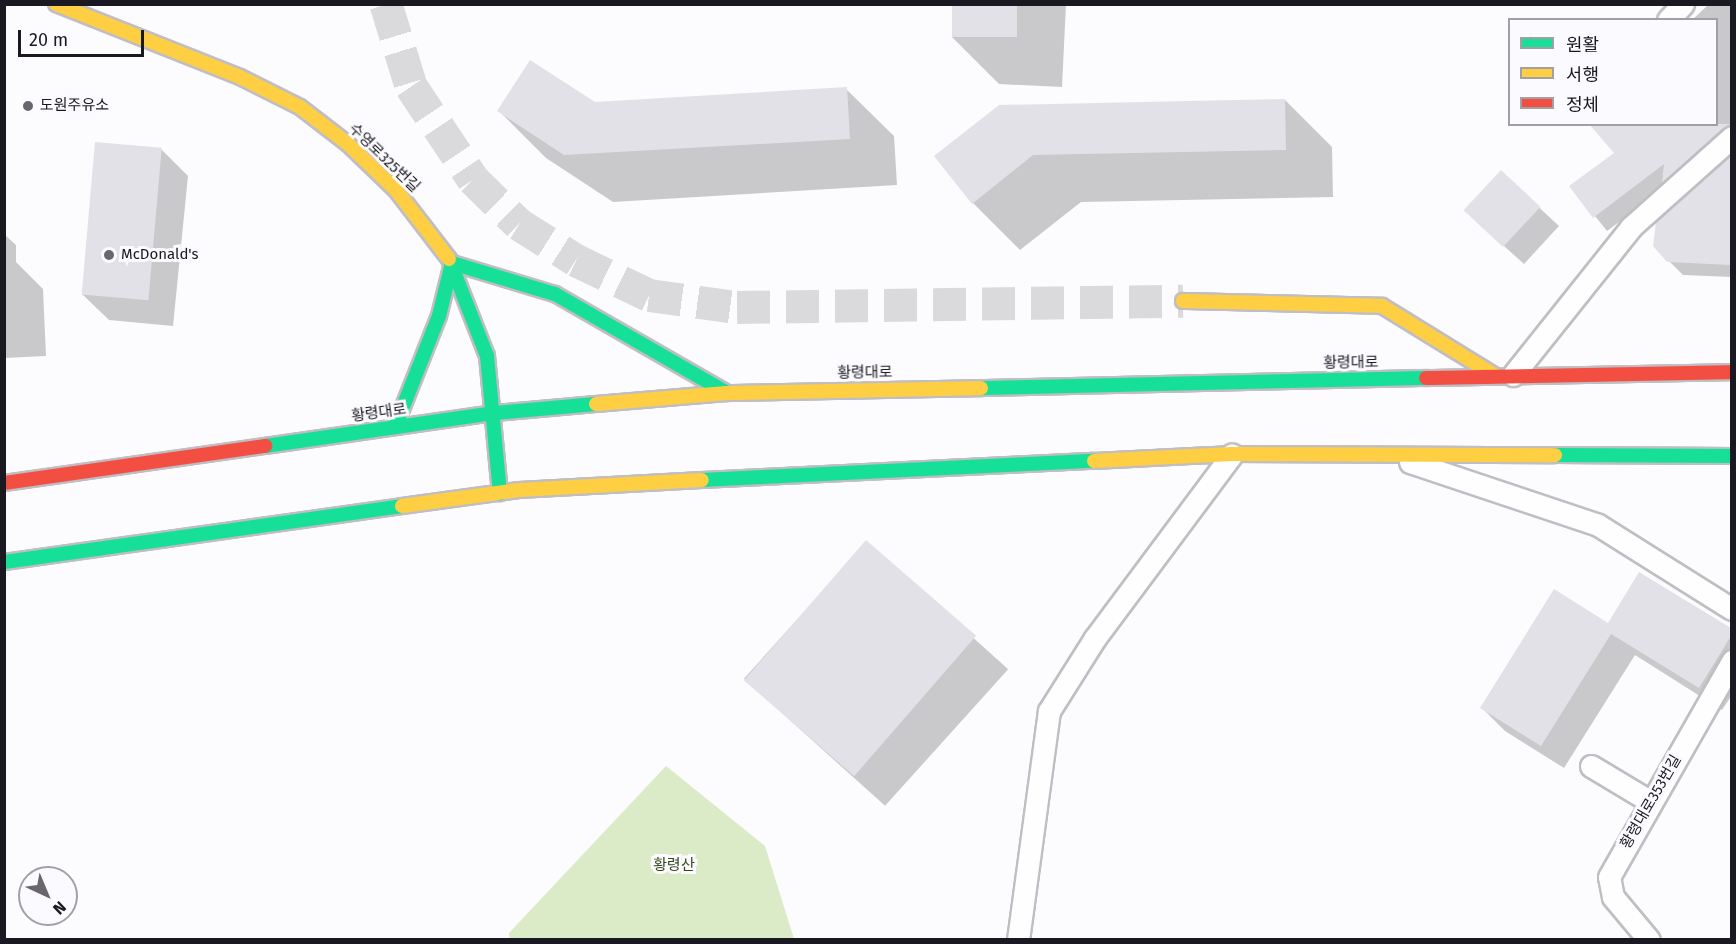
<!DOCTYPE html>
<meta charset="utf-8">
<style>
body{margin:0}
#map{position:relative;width:1736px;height:944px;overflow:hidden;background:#fcfbfd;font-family:"Fira Sans","Noto Sans KR",sans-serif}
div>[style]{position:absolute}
.green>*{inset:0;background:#dbeac7}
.shadow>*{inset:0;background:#0003;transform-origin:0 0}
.building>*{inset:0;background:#e3e1e8;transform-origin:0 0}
.highway-tunnel>*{height:33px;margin-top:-16.5px;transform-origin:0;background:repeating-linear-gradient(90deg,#dad9dc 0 33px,transparent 0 49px)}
.roads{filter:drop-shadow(2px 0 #c0bec3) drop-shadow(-2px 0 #c0bec3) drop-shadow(0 2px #c0bec3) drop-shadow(0 -2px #c0bec3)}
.lane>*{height:21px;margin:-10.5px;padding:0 10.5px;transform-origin:10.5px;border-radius:10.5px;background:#fffeff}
.fast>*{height:14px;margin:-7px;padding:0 7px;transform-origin:7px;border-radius:7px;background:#16e098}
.slow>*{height:14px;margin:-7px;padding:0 7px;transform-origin:7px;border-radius:7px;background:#ffcf43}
.jam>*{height:14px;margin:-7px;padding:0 7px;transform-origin:7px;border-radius:7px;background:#f24e42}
.dots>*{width:16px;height:16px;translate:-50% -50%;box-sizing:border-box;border:3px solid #fbfafe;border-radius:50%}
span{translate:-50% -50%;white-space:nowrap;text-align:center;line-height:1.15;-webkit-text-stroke:6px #fbfafe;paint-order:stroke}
.poi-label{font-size:15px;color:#1a1820}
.left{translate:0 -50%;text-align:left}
.street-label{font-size:15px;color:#1a1820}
.park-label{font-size:15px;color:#354816}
.frame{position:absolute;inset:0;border:6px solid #1a1820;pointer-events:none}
.legend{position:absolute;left:1508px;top:18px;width:210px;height:108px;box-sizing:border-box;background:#fbfafe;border:2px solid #a1a0a5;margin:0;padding:8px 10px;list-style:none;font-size:18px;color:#1a1820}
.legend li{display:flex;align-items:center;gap:12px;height:30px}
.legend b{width:30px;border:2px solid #a1a0a5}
.north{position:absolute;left:18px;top:866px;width:60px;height:60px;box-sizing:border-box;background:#fbfafe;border:2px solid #a1a0a5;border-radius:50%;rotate:136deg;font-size:16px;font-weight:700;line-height:24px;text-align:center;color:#1a1820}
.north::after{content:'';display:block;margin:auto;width:21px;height:27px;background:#69676d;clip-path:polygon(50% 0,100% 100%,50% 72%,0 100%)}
.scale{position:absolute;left:18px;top:30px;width:126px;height:27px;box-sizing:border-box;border:3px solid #1a1820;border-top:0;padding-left:8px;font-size:18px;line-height:21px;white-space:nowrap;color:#1a1820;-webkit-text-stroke:4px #fbfafe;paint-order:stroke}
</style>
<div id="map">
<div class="green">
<i style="clip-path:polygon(666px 766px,765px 846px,794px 939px,510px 939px,509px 933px)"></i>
</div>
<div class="shadow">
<i style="clip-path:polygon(953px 4px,1066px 4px,1062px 87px,999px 84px,952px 37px)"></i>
<i style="clip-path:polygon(1709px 4px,1732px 4px,1732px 146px,1667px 186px,1607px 231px,1571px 186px,1716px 124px,1716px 20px,1692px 20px)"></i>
<i style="clip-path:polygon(846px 89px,894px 136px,897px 185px,613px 202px,546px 158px,498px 110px)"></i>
<i style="clip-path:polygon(1285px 100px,1332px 147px,1333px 197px,1081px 202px,1020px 250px,973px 203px,936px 156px)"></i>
<i style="clip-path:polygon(161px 149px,188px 176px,173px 326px,109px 320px,82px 294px)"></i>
<i style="clip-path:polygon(1732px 157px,1732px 277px,1683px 275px,1669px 261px,1658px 222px)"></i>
<i style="clip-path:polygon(1501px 172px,1559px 226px,1524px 264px,1485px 229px)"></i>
<i style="clip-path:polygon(4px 234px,16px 245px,16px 262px,43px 289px,46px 356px,4px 358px)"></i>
<i style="left:867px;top:542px;width:190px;height:184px;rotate:42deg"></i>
<i style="clip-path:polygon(1639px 574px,1732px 630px,1732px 695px,1722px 710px,1635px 655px,1564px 768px,1505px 731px,1482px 708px,1608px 625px)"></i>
</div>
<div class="building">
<i style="left:952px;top:4px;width:65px;height:33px"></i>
<i style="clip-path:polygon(530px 60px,595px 102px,847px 87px,850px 139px,564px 155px,497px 111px)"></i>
<i style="clip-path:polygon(1285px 99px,1286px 150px,1033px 155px,972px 204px,934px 156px,999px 105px)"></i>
<i style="clip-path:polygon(1589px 124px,1730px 124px,1662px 183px,1664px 164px,1593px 218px,1569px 186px,1614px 153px)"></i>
<i style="left:95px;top:142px;width:67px;height:153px;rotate:5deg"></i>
<i style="clip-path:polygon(1731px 155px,1731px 265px,1667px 262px,1653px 246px,1656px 222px)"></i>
<i style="left:1501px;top:170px;width:54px;height:55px;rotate:43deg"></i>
<i style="left:866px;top:540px;width:146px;height:186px;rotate:41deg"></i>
<i style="clip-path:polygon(1639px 572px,1731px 628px,1731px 636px,1699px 688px,1611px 634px,1541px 746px,1480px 708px,1554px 589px,1608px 623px)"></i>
</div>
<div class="highway-tunnel">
<i style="left:386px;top:4px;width:86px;rotate:73deg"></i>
<i style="left:411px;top:86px;width:112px;rotate:56.3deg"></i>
<i style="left:473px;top:179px;width:64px;rotate:44.4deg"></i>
<i style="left:519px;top:224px;width:67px;rotate:32.3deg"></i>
<i style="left:576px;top:260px;width:81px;rotate:25.6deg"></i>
<i style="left:649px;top:295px;width:89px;rotate:7.8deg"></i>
<i style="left:737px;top:307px;width:446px;rotate:-0.8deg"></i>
</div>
<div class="roads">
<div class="lane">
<i style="left:1668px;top:20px;width:22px;rotate:-47deg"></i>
<i style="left:1513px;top:375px;width:189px;rotate:-51.4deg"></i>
<i style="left:1631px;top:227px;width:135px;rotate:-41.7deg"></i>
<i style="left:1410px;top:462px;width:198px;rotate:18.5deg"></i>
<i style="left:1598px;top:525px;width:158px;rotate:32.1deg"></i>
<i style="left:1591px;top:766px;width:70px;rotate:31deg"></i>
<i style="left:1018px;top:940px;width:231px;rotate:-82.3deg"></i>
<i style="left:1049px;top:711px;width:86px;rotate:-57.8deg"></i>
<i style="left:1095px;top:638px;width:229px;rotate:-53.3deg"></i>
<i style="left:1649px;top:940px;width:56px;rotate:-129.9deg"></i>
<i style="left:1613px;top:897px;width:20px;rotate:-101deg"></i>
<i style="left:1609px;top:877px;width:249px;rotate:-60.3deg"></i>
</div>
<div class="fast">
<i style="left:449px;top:259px;width:104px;rotate:68.6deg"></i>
<i style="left:487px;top:356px;width:138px;rotate:84.6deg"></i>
<i style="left:981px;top:388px;width:445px;rotate:-1.3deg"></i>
<i style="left:395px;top:427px;width:119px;rotate:-68.4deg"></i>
<i style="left:439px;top:316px;width:55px;rotate:-76.2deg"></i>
<i style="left:452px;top:263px;width:108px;rotate:16.8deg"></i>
<i style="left:555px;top:294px;width:198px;rotate:29.9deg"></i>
<i style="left:265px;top:446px;width:232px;rotate:-8.2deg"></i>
<i style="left:495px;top:413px;width:101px;rotate:-5.1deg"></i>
<i style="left:1555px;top:455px;width:177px;rotate:0.3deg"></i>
<i style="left:702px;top:480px;width:392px;rotate:-2.8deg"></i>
<i style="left:4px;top:562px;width:402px;rotate:-8deg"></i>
</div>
<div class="slow">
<i style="left:56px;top:4px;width:198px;rotate:21.6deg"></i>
<i style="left:240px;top:77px;width:67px;rotate:26.6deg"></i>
<i style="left:300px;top:107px;width:61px;rotate:37.6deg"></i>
<i style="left:348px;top:144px;width:66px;rotate:43.8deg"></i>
<i style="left:396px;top:190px;width:87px;rotate:52.5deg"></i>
<i style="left:1183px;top:301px;width:199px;rotate:1.4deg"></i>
<i style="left:1382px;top:306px;width:134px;rotate:31.6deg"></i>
<i style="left:596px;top:404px;width:131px;rotate:-4.8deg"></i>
<i style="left:727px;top:393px;width:254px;rotate:-1.1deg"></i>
<i style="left:1094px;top:461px;width:138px;rotate:-2.9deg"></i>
<i style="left:1232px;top:454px;width:323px;rotate:0.2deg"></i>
<i style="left:402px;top:506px;width:118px;rotate:-7.8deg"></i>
<i style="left:519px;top:490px;width:183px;rotate:-3.1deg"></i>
</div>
<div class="jam">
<i style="left:1426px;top:378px;width:306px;rotate:-1.1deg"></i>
<i style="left:4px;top:483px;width:264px;rotate:-8.1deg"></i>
</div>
</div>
<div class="dots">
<i style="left:28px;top:106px;background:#69676d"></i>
<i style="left:109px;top:255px;background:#69676d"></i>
</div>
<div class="poi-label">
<span class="left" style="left:40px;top:106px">도원주유소</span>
<span class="left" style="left:121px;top:255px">McDonald's</span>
</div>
<div class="street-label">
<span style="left:384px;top:158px;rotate:44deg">수영로325번길</span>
<span style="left:1351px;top:363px;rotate:-1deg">황령대로</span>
<span style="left:865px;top:373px;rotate:-1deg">황령대로</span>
<span style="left:379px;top:413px;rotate:-8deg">황령대로</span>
<span style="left:1651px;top:802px;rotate:-60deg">황령대로353번길</span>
</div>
<div class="park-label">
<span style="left:674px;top:866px">황령산</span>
</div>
<div class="frame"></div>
<ul class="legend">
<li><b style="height:8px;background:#16e098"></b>원활</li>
<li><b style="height:8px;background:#ffcf43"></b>서행</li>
<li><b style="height:8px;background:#f24e42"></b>정체</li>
</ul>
<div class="north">N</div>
<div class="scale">20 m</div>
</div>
